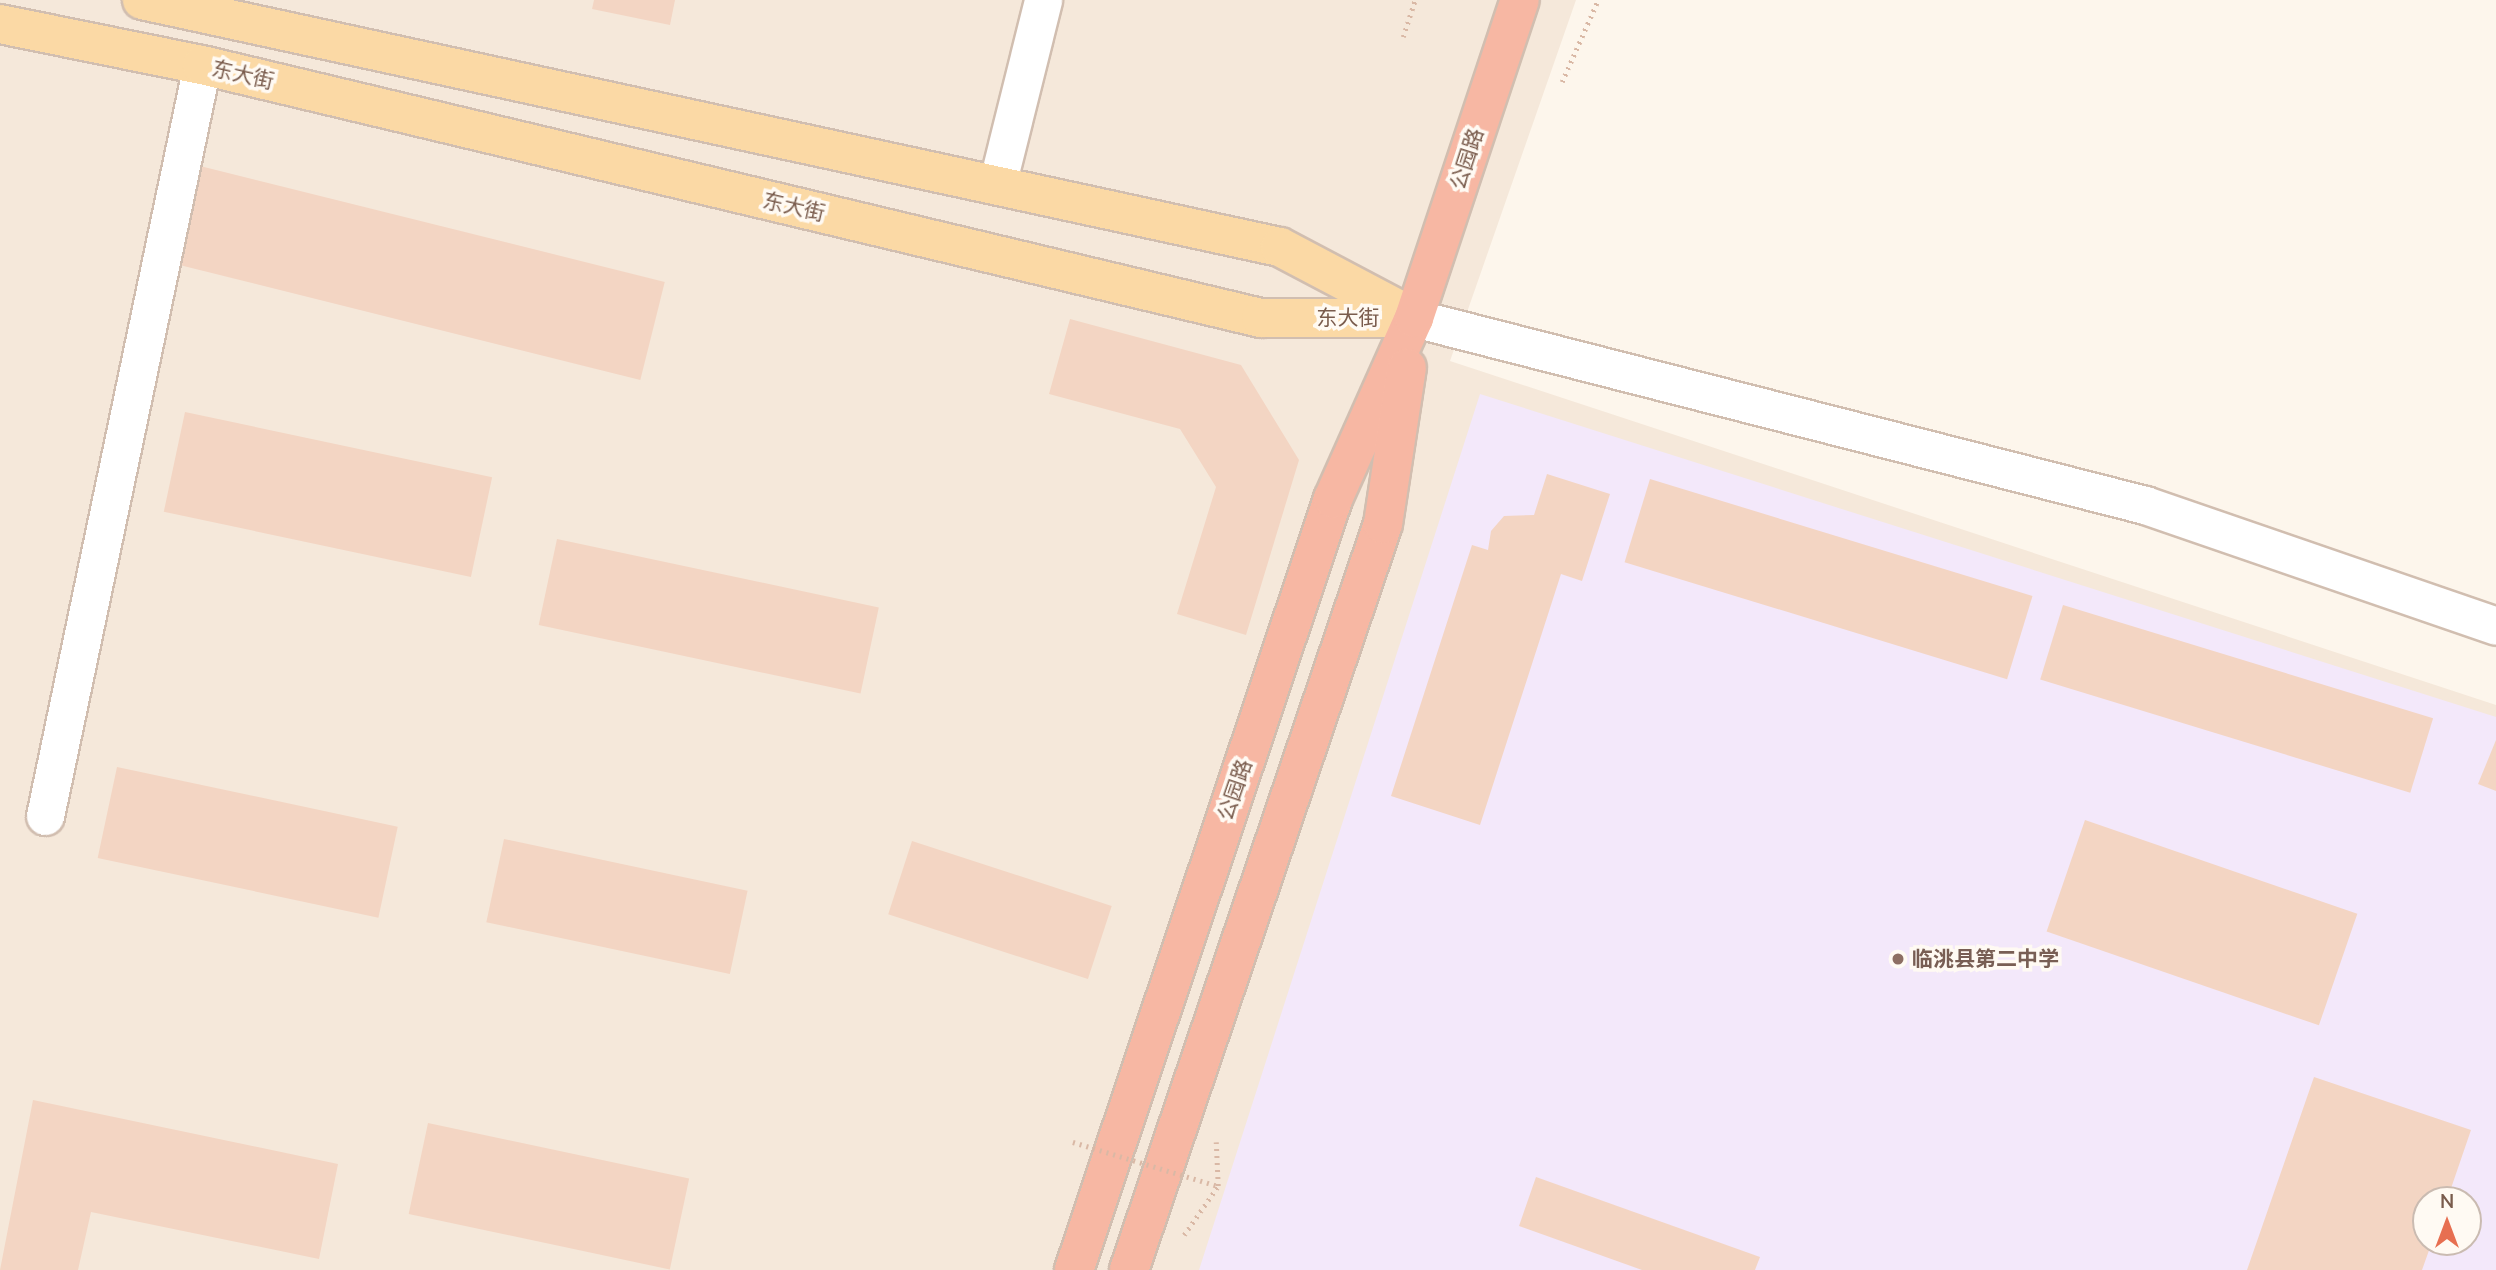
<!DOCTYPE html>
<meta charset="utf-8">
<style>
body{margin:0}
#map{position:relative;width:2496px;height:1270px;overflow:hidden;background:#fdf6ec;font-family:"Nunito Sans","Noto Sans SC",sans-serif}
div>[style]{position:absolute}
.residential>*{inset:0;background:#f5e8da}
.education>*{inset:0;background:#f3e8fa}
.building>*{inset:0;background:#f3d5c3;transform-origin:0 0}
.path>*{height:4.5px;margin-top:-2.25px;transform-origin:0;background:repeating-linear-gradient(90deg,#d9b8a5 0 2px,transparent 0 7px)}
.roads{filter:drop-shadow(2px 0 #d1beb0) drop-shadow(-2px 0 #d1beb0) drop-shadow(0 2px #d1beb0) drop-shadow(0 -2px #d1beb0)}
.minor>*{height:37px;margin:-18.5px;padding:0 18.5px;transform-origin:18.5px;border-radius:18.5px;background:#fff}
.major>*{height:38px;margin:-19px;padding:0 19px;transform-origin:19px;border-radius:19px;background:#fbd9a5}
.highway>*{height:38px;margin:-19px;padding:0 19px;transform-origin:19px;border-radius:19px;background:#f7b7a3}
.path-bridge>*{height:4.5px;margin-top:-2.25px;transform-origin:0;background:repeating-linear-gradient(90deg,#d9b8a5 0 2px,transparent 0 7px)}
.dots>*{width:19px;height:19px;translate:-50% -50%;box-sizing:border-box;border:4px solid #fffaf3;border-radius:50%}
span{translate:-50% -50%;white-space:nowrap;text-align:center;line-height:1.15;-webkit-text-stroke:7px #fffaf3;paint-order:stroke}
.street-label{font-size:21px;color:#7a5c4d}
.education-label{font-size:21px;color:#785e54;font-weight:700}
.left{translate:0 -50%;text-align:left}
.north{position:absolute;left:2412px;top:1186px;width:70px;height:70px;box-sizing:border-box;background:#fffaf3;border:2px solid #cabbb1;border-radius:50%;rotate:0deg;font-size:19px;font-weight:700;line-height:28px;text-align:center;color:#7a5c4d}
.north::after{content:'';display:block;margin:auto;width:24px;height:32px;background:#e76f51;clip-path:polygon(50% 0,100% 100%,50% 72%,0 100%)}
</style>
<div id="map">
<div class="residential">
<i style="clip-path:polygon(evenodd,0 0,1576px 0,1450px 361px,2496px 705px,2496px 1270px,0 1270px,0 0,2426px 1200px,2468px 1200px,2468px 1242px,2426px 1242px,2426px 1200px)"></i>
</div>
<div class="education">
<i style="clip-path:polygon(evenodd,1480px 394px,2496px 717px,2496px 1270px,1199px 1270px,1480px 394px,2426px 1200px,2468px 1200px,2468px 1242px,2426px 1242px,2426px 1200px)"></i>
</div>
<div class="building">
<i style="clip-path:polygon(594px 0,675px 0,670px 25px,592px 9px)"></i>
<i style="left:200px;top:166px;width:479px;height:101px;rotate:14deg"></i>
<i style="clip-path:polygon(1070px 319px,1241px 365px,1299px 460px,1246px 635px,1177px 614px,1216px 487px,1180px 429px,1049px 394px)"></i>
<i style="left:185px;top:412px;width:314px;height:102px;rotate:12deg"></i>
<i style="clip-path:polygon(1547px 474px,1610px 494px,1582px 581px,1561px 574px,1480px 825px,1391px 796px,1472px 545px,1488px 550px,1491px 531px,1504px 516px,1534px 515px)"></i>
<i style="left:1650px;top:479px;width:400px;height:87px;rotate:17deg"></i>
<i style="left:557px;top:539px;width:329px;height:88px;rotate:12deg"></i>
<i style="left:2063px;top:605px;width:387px;height:78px;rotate:17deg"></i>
<i style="clip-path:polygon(2496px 740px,2496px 791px,2478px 784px)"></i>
<i style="left:117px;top:767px;width:287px;height:93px;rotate:12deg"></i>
<i style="left:2085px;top:820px;width:288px;height:118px;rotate:19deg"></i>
<i style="left:504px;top:839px;width:249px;height:85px;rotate:12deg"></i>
<i style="left:912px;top:841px;width:210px;height:77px;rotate:18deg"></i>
<i style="clip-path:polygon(2314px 1077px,2471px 1130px,2447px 1200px,2426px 1200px,2426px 1242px,2432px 1242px,2422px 1270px,2247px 1270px)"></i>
<i style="clip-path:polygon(33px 1100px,338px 1164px,319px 1259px,91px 1212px,78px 1270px,0 1270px)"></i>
<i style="left:428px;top:1123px;width:267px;height:93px;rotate:12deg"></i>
<i style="clip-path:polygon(1536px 1177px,1760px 1257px,1755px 1270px,1642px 1270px,1519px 1226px)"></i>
</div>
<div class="path">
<i style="left:1403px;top:37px;width:39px;rotate:-72deg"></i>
<i style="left:1562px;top:82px;width:90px;rotate:-66.3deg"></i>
<i style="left:1184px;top:1235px;width:60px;rotate:-55.2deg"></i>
<i style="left:1218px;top:1186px;width:44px;rotate:-92.6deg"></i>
</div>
<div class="roads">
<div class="minor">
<i style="left:997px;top:185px;width:191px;rotate:-76deg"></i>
<i style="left:1414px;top:318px;width:755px;rotate:14.35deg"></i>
<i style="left:2145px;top:505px;width:371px;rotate:19deg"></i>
<i style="left:45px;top:816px;width:767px;rotate:-78.19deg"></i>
</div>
<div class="major">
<i style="left:142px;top:0;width:1164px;rotate:12.25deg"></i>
<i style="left:1280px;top:247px;width:146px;rotate:27.8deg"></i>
<i style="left:0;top:24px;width:206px;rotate:11.5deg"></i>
<i style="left:202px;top:65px;width:1089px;rotate:13.44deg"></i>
<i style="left:1261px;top:318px;width:153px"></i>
</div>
<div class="highway">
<i style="left:1074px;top:1270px;width:813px;rotate:-71.43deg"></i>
<i style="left:1333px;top:499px;width:198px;rotate:-65.9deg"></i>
<i style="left:1414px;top:318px;width:335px;rotate:-71.6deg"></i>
<i style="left:1129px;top:1270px;width:788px;rotate:-71.2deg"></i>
<i style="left:1383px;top:524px;width:158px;rotate:-81.3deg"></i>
</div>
</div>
<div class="path-bridge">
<i style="left:1073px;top:1142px;width:152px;rotate:16.9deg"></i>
</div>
<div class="dots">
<i style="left:1898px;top:959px;background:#8d6e63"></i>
</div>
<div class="street-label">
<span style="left:243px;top:75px;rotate:13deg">东大街</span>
<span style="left:1467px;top:159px;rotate:-72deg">公园路</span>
<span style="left:794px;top:207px;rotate:13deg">东大街</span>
<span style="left:1348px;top:318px">东大街</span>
<span style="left:1235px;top:790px;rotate:-71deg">公园路</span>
</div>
<div class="education-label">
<span class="left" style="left:1912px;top:959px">临洮县第二中学</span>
</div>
<div class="north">N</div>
</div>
